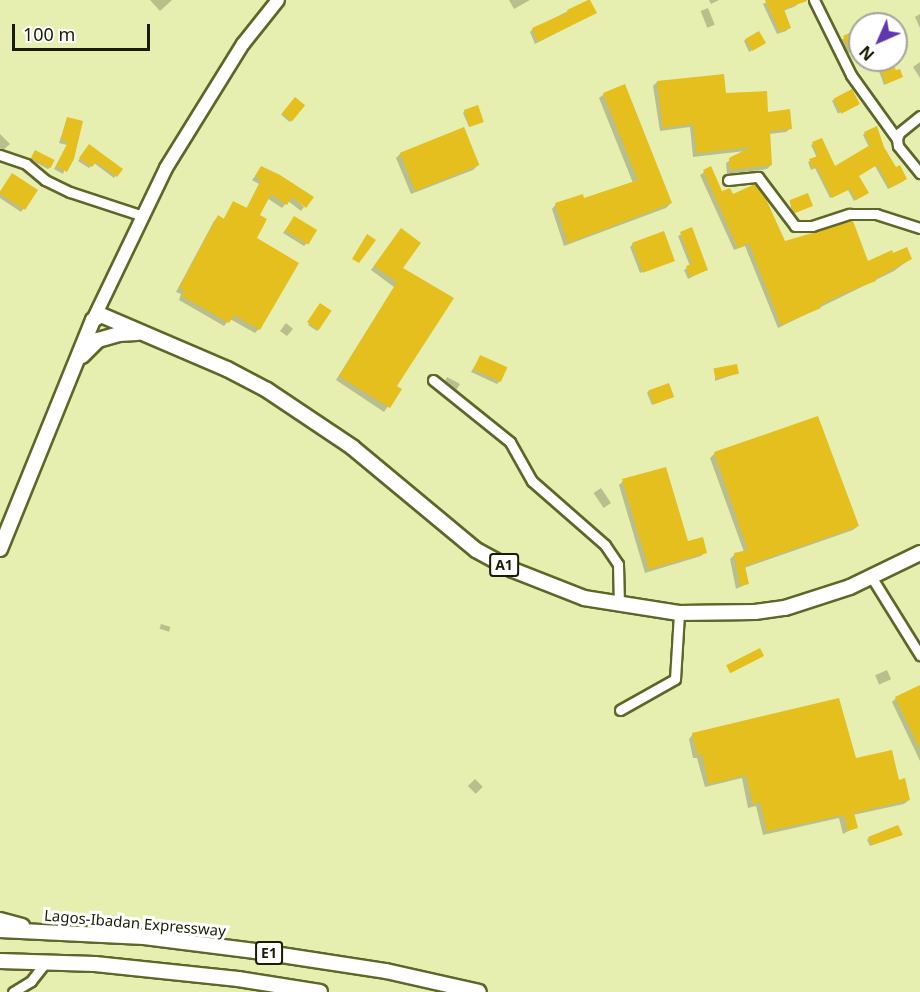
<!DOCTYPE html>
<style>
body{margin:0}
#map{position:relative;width:920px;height:992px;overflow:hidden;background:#e6efaf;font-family:"Noto Sans",sans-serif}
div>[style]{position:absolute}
.shadow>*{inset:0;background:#0003;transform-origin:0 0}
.building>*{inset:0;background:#e4bf1d;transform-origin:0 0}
.roads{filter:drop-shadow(2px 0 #5f6629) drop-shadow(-2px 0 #5f6629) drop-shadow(0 2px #5f6629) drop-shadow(0 -2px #5f6629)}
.minor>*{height:9px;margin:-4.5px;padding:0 4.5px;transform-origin:4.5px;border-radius:4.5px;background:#fff}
.major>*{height:12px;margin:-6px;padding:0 6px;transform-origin:6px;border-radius:6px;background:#fff}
.highway>*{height:14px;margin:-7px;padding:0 7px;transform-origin:7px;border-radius:7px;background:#fff}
span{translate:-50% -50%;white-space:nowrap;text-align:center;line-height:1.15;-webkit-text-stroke:6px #fff;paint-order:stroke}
.shield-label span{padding:2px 4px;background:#fff;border:2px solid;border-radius:4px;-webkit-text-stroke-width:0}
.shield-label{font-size:14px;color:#1a1d04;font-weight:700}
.street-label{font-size:15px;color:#1a1d04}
.north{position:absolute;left:848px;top:12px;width:60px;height:60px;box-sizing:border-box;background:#fff;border:2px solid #a3a59b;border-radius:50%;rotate:225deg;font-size:16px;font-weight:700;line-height:24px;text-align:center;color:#1a1d04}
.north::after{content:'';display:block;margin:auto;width:21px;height:27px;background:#6137af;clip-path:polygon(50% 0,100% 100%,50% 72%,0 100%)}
.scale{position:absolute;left:12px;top:24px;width:138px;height:27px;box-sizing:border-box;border:3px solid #1a1d04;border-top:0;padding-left:8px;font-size:18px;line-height:21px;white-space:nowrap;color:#1a1d04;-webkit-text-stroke:4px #fff;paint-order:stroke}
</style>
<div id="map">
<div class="shadow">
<i style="clip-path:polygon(150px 0,172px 0,160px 11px)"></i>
<i style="clip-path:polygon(509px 0,530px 0,514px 9px)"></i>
<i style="clip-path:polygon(709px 0,719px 0,711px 4px)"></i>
<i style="clip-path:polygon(770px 0,798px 0,796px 6px,783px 11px,789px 28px,786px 31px,777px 34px,763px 4px)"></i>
<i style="left:708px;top:8px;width:18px;height:8px;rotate:68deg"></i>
<i style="clip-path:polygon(568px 11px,595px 13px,535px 44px,530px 32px,533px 29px)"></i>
<i style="clip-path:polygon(920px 14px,920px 28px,915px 17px)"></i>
<i style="clip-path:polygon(882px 20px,884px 24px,873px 24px)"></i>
<i style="clip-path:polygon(860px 30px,860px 48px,847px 54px,841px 40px)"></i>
<i style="clip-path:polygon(746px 39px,762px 45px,749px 52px,744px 41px)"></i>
<i style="clip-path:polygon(879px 60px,889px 60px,895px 72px,902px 77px,884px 85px,876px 63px)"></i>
<i style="clip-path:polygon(920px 62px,920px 78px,913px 67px)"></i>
<i style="clip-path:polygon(657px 82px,724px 94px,791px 128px,786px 132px,769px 134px,771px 165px,767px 169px,727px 174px,726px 163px,745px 151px,693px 157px,690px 127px,660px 131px,653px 86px)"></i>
<i style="left:851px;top:92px;width:14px;height:21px;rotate:65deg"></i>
<i style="clip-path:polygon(604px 94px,671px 203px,666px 208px,564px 246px,552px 209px,556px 204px,583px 200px,633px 183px,599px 98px)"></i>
<i style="left:295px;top:99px;width:11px;height:21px;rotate:41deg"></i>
<i style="clip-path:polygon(465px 111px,482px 121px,469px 127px,463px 113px)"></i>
<i style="clip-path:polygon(67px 118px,81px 122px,63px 174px,54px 169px,67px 145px,59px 143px)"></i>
<i style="clip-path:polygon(865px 133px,882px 147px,904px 181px,888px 189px,875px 166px,858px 176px,866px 194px,854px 201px,848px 190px,830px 198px,815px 168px,811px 170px,808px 162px,817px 158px,811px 145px,813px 144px,834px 168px,869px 147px,863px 135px)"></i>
<i style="clip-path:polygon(0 134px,10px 144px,2px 151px,0 150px)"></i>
<i style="clip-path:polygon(88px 148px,121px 169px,114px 178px,94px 163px,89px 168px,78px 161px)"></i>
<i style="clip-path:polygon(401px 153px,478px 165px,473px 170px,411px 194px,396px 158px)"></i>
<i style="clip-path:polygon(34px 154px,50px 167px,48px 169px,31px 160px)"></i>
<i style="clip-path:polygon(261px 168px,304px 207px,301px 211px,288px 201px,282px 208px,267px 198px,258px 216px,255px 238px,259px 329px,255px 333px,230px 319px,224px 326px,179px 300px,181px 294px,176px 292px,214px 221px,218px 217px,223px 220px,233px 203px,246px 209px,259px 184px,252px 180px)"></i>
<i style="clip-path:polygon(710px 168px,722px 193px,732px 195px,784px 243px,867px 263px,893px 255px,910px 259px,894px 271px,778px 328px,745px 246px,734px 250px,700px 175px)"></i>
<i style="clip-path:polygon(12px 175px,36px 191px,21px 212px,0 198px,0 192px)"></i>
<i style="clip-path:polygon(790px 201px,811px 206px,792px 214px)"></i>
<i style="clip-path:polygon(294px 218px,307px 243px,304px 246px,283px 233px)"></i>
<i style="clip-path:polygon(691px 229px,706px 270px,688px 279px,684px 270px,690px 266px,678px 236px)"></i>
<i style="clip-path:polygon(397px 234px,401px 268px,395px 386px,400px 389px,384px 412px,336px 380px,394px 287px,371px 270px)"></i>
<i style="clip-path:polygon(633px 244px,673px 260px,640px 273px,630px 247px)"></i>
<i style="clip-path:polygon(319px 307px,319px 329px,317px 331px,308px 325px)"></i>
<i style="clip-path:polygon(286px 323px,293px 329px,287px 336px,280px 331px)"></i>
<i style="clip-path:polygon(480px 357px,500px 381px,497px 384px,471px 372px)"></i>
<i style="clip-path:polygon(715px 372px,738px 373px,715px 381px)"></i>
<i style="clip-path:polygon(447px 377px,460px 384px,455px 392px,444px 383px)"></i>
<i style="clip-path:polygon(649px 391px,673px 397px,652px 405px,647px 393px)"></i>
<i style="clip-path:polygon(715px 453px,858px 526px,853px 530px,744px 568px,747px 584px,736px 589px,730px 559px,735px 554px,744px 552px,710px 458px)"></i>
<i style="clip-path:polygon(623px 481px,687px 542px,706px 552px,701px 556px,645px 573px,619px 485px)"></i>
<i style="left:601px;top:488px;width:18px;height:9px;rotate:56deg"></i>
<i style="left:161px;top:624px;width:10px;height:5px;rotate:17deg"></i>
<i style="left:887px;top:670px;width:10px;height:13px;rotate:66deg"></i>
<i style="clip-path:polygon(920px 691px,920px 761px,892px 702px,896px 698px)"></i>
<i style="clip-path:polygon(693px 734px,855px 759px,898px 781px,909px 800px,904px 804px,853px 815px,856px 827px,843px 834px,839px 818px,763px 835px,756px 806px,748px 808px,742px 778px,705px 787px,697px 758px,693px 758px,689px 739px)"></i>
<i style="left:475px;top:779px;width:11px;height:10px;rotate:45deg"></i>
<i style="clip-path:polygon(901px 835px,870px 846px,867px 840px,869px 838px)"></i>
</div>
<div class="building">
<i style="clip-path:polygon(588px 0,590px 0,597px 13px,538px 42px,532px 28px,568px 12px,567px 10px)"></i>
<i style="clip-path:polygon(765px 0,807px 0,807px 1px,784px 9px,791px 28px,780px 32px)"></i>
<i style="clip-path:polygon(860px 28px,860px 47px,850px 52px,843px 36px)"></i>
<i style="left:759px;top:31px;width:14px;height:16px;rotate:60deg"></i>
<i style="clip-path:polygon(877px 60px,891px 60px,896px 70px,900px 69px,903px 77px,886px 84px)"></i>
<i style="clip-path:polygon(724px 74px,726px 93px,767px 91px,768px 112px,790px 109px,792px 129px,770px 131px,772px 165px,730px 170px,729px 158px,751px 147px,697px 153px,693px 124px,663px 128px,657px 81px)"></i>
<i style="clip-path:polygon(625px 84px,672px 203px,568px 243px,555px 203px,583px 194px,584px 198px,638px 180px,603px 93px)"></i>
<i style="left:852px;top:89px;width:17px;height:21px;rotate:62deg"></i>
<i style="left:295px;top:97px;width:13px;height:21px;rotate:39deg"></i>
<i style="left:478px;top:105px;width:18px;height:15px;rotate:71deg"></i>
<i style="clip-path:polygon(67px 117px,83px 121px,74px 159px,67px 172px,56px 166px,68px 142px,61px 140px)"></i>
<i style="clip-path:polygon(877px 126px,884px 147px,896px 167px,900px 165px,907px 179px,890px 188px,877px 165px,859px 176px,869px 193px,856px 200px,850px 189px,832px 198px,817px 167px,813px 169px,809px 159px,818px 156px,812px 142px,822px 138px,835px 166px,870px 145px,864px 132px)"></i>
<i style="left:464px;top:127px;width:41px;height:69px;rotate:68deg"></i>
<i style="clip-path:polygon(89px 144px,123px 169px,117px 177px,96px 162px,92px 167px,79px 158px)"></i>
<i style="left:35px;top:150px;width:22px;height:9px;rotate:27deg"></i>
<i style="clip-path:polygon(261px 166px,280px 175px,314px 197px,306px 208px,292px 197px,287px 205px,271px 194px,260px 215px,267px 219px,257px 238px,299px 263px,260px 330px,234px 315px,229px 323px,182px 296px,184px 290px,179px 288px,218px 215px,224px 219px,233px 201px,247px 208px,261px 180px,255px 176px)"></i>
<i style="clip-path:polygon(711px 166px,722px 191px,730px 188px,733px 194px,755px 184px,766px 199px,785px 241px,853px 221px,868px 261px,892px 250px,893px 253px,907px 247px,912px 259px,875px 279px,876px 281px,847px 292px,820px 305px,821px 308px,781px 325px,749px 243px,738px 248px,703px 170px)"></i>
<i style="left:12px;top:173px;width:31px;height:24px;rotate:33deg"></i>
<i style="left:808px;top:193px;width:14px;height:20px;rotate:69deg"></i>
<i style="left:294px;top:216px;width:27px;height:17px;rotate:31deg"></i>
<i style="clip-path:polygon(692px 227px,708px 270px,690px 277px,686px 266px,692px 264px,680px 232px)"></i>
<i style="clip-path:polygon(401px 228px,421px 243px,403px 268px,454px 298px,397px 386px,402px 389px,390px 408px,339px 376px,397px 282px,374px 266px)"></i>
<i style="left:664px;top:231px;width:32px;height:34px;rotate:70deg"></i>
<i style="clip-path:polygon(367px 234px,376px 240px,359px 263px,352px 259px)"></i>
<i style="left:320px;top:303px;width:14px;height:23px;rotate:34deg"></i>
<i style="left:480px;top:355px;width:30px;height:16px;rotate:24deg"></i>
<i style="left:737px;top:364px;width:10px;height:24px;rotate:79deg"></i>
<i style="left:669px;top:383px;width:15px;height:22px;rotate:70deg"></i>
<i style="clip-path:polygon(818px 416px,859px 526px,745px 566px,749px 584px,740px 586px,734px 553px,748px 550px,714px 452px)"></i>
<i style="clip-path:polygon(666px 467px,688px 541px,703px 537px,707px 553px,649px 569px,622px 479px)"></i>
<i style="left:760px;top:648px;width:9px;height:38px;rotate:63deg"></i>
<i style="clip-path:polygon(920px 685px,920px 749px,895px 697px)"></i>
<i style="clip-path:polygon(839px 698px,856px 758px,892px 750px,899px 780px,905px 778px,910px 800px,854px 813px,858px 828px,848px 831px,844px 815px,767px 831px,760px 802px,753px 804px,746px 775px,709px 784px,702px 754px,698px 755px,692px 733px)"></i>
<i style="clip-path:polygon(898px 825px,903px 835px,872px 845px,868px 837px)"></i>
</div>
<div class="roads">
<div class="minor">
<i style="left:814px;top:0;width:84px;rotate:63.7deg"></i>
<i style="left:851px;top:75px;width:79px;rotate:54.3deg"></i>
<i style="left:920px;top:116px;width:27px;rotate:141deg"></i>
<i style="left:899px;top:133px;width:6px;rotate:108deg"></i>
<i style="left:897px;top:139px;width:7px;rotate:82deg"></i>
<i style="left:898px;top:146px;width:35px;rotate:51deg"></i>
<i style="left:0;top:155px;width:28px;rotate:19deg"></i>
<i style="left:26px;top:164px;width:25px;rotate:40deg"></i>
<i style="left:45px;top:180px;width:28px;rotate:26deg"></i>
<i style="left:70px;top:192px;width:77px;rotate:18.2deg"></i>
<i style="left:728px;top:180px;width:30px;rotate:-6deg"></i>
<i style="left:758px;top:177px;width:61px;rotate:52.9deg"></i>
<i style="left:795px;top:226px;width:17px"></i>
<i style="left:812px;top:226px;width:40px;rotate:-18deg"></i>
<i style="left:850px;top:214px;width:26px"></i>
<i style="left:876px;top:214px;width:46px;rotate:17.7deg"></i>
<i style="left:433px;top:380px;width:99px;rotate:38.8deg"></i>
<i style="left:510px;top:442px;width:45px;rotate:60.6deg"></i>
<i style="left:532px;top:481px;width:97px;rotate:41.2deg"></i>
<i style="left:605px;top:545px;width:23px;rotate:56deg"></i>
<i style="left:618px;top:564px;width:41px;rotate:88.6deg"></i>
<i style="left:872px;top:578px;width:91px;rotate:58.1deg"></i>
<i style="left:620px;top:710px;width:63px;rotate:-29.4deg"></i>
<i style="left:675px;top:679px;width:66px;rotate:-86.5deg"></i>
<i style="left:13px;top:992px;width:21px;rotate:-31deg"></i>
<i style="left:31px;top:981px;width:23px;rotate:-52deg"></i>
</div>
<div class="major">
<i style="left:93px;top:320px;width:169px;rotate:-64.3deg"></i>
<i style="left:166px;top:168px;width:146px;rotate:-58.2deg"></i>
<i style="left:243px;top:44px;width:56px;rotate:-51.5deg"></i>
</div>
<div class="highway">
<i style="left:82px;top:356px;width:23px;rotate:-45deg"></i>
<i style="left:98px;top:340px;width:22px;rotate:-16deg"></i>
<i style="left:119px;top:334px;width:18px;rotate:-3deg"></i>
<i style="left:0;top:549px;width:247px;rotate:-67.9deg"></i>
<i style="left:93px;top:320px;width:9px;rotate:-32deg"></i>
<i style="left:101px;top:315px;width:137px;rotate:23.2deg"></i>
<i style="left:227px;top:369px;width:45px;rotate:27.7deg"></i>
<i style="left:267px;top:390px;width:102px;rotate:33.8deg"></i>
<i style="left:352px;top:447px;width:161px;rotate:39.7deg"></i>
<i style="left:476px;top:550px;width:42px;rotate:28.4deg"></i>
<i style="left:513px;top:570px;width:76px;rotate:21.5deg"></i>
<i style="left:584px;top:598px;width:96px;rotate:9deg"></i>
<i style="left:679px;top:613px;width:76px;rotate:-0.8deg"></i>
<i style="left:755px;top:612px;width:30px;rotate:-8deg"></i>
<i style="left:785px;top:608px;width:68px;rotate:-17.9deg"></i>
<i style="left:850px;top:587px;width:78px;rotate:-25.9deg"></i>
<i style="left:0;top:920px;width:23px;rotate:15deg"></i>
<i style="left:0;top:930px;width:144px;rotate:2.8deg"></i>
<i style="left:144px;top:937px;width:112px;rotate:7.2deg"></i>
<i style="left:255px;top:951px;width:133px;rotate:8.7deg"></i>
<i style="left:386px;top:971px;width:95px;rotate:12.7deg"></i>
<i style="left:0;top:961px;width:95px;rotate:1.8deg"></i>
<i style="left:95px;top:964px;width:144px;rotate:6deg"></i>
<i style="left:238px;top:979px;width:83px;rotate:9deg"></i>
</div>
</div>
<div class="shield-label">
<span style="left:504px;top:565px">A1</span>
<span style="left:269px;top:953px">E1</span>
</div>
<div class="street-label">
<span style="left:135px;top:923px;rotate:5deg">Lagos-Ibadan Expressway</span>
</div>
<div class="north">N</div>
<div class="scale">100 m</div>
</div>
